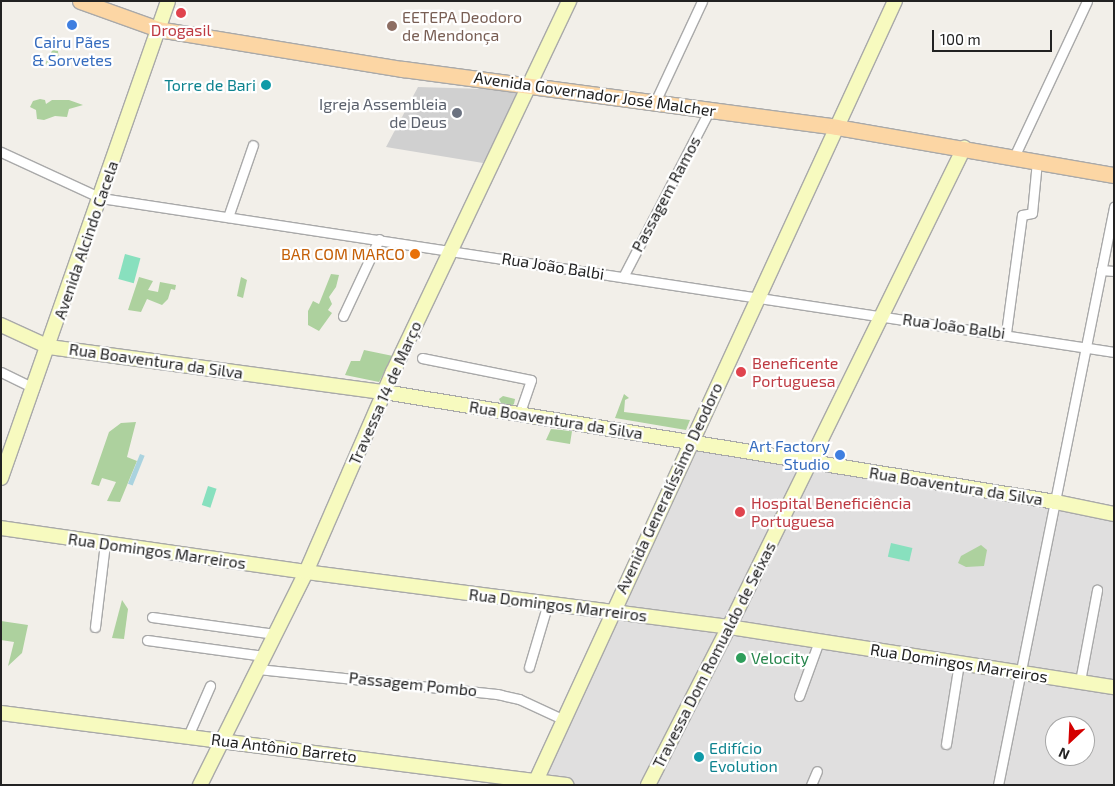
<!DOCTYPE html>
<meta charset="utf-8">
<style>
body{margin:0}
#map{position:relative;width:1115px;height:786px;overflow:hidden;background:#f2efe9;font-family:"Exo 2",sans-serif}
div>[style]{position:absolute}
.residential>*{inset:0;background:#e0dfdf}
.religious>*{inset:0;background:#d0d0d0}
.forest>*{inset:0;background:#add19e}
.pitch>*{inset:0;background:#88e0be;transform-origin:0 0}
.water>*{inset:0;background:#aad3df;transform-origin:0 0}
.roads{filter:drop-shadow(1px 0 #a9a9a9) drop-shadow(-1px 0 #a9a9a9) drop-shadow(0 1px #a9a9a9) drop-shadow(0 -1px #a9a9a9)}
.street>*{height:9px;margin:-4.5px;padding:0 4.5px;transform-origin:4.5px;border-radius:4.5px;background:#fff}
.secondary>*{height:14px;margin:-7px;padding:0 7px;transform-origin:7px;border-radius:7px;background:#f7fabf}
.primary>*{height:15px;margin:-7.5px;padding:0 7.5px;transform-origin:7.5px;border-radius:7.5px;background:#fcd6a4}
.dots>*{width:14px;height:14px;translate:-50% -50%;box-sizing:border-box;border:2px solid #fff;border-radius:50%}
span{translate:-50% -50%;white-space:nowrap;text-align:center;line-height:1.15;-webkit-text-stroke:4.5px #fff;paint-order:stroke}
.education-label{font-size:16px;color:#785e54}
.left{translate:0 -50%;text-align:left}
.health-label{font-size:16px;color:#be3a42}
.shop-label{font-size:16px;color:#366cbe}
.right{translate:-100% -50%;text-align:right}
.culture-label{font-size:16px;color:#0d838f}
.street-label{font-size:16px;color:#222}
.worship-label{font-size:16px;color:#5b616d}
.food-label{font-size:16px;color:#c56008}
.leisure-label{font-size:16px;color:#27864d}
.frame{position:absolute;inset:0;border:2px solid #222;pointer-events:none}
.north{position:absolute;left:1045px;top:716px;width:50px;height:50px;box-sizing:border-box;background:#fff;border:1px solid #a7a7a7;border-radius:50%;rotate:205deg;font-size:14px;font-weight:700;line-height:20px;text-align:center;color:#222}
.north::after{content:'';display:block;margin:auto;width:18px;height:22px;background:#d40000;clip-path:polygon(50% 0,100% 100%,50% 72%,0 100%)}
.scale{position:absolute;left:932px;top:30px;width:120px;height:22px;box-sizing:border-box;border:2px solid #222;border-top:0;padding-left:6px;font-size:15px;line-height:18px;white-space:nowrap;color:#222;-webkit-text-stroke:4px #fff;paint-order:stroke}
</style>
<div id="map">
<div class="residential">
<i style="clip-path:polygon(evenodd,691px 443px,1114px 514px,1114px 785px,536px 785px,691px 443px,1055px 726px,1085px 726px,1085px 756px,1055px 756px,1055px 726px)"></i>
</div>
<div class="religious">
<i style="clip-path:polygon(418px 87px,522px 90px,483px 163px,386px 147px)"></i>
</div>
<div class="forest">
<i style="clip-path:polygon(53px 49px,58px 51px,59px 62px,54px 67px,45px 64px)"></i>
<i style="clip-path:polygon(40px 99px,45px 100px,46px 104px,52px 100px,69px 100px,83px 105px,69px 109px,67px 117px,55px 116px,44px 120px,37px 119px,36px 110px,30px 107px,33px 101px)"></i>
<i style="clip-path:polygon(331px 274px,339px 275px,336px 287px,329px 297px,332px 304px,328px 310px,332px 313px,319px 331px,308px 325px,308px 311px,313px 301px,319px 304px)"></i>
<i style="clip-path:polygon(139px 277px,153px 281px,148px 290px,158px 292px,160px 282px,176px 285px,175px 290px,171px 289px,168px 299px,162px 305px,147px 299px,141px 312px,128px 310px)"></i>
<i style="clip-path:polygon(241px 277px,247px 280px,243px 298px,237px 296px)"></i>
<i style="clip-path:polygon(364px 350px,393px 356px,379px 382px,345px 375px,351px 361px,360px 361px)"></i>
<i style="clip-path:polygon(624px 394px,629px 398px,625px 400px,624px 412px,690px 420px,686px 430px,615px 418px)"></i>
<i style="clip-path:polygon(503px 396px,515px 399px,514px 404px,510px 407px,502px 405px,499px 399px)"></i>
<i style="clip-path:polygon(136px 422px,127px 457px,137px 461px,120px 502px,107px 501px,116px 482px,102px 478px,99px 486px,91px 484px,109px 432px,121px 423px)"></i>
<i style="clip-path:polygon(551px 429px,572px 431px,570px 444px,546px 440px)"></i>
<i style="clip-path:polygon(981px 545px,987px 550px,984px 566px,966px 567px,958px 563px,961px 556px)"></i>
<i style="clip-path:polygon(122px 600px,128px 609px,124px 639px,112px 638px)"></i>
<i style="clip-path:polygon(1px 621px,28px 625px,22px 653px,8px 666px,14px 642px,1px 640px)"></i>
</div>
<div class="pitch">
<i style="left:125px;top:254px;width:16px;height:26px;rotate:15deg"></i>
<i style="left:208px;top:486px;width:9px;height:20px;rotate:18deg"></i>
<i style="left:891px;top:543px;width:22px;height:14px;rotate:13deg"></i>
</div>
<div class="water">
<i style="left:140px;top:454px;width:5px;height:32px;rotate:22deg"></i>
</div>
<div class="roads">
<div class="street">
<i style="left:655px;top:102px;width:111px;rotate:-65deg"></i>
<i style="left:1px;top:152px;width:110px;rotate:24.7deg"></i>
<i style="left:101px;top:198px;width:1025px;rotate:8.64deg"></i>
<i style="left:1014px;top:157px;width:172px;rotate:-64.9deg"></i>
<i style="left:228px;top:217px;width:76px;rotate:-70.9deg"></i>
<i style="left:1101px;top:270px;width:13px;rotate:4deg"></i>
<i style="left:623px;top:277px;width:187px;rotate:-62.6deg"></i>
<i style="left:343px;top:316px;width:85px;rotate:-64.9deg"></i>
<i style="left:1006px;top:333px;width:119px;rotate:-82.3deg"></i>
<i style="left:1022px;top:215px;width:10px;rotate:-11deg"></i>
<i style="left:1032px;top:213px;width:52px;rotate:-84.5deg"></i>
<i style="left:422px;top:358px;width:111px;rotate:11.4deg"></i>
<i style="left:531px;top:380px;width:36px;rotate:109deg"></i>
<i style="left:1px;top:372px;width:37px;rotate:26deg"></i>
<i style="left:152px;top:617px;width:124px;rotate:7.9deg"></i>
<i style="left:95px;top:627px;width:85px;rotate:-83.2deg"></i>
<i style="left:147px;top:640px;width:118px;rotate:7.8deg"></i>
<i style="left:529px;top:667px;width:67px;rotate:-73.5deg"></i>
<i style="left:258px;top:669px;width:240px;rotate:6deg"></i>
<i style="left:497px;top:694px;width:23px;rotate:13deg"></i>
<i style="left:519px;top:699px;width:47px;rotate:24.9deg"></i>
<i style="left:1080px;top:681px;width:93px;rotate:-79.4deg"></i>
<i style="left:799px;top:696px;width:59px;rotate:-70deg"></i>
<i style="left:188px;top:736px;width:55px;rotate:-66.3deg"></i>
<i style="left:946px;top:744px;width:82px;rotate:-80.9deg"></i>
<i style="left:811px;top:785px;width:15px;rotate:-67deg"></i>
<i style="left:998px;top:785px;width:590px;rotate:-78.65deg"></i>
</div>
<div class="secondary">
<i style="left:1px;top:325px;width:53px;rotate:24.6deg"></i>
<i style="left:49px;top:347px;width:338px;rotate:7.7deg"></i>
<i style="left:384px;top:392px;width:681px;rotate:9.3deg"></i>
<i style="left:1056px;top:502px;width:59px;rotate:11.7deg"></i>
<i style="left:1px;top:478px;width:505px;rotate:-70.7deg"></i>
<i style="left:1px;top:528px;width:308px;rotate:8.2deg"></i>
<i style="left:306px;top:572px;width:427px;rotate:7.4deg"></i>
<i style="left:729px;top:627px;width:390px;rotate:8.9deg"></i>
<i style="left:1px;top:713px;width:570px;rotate:7.26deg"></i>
<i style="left:200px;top:785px;width:238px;rotate:-63.5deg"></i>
<i style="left:306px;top:572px;width:218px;rotate:-66.5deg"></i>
<i style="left:393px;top:372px;width:411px;rotate:-64.6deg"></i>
<i style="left:534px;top:785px;width:863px;rotate:-65.28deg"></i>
<i style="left:648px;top:785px;width:178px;rotate:-62.9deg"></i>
<i style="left:729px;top:627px;width:534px;rotate:-63.87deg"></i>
</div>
<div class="primary">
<i style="left:80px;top:1px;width:83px;rotate:19.7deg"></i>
<i style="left:158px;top:29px;width:248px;rotate:9.3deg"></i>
<i style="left:403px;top:69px;width:437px;rotate:7.6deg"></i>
<i style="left:836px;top:127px;width:282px;rotate:9.8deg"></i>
</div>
</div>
<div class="dots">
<i style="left:181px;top:13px;background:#e0444e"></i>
<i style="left:72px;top:25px;background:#3f7fe0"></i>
<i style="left:392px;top:26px;background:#8d6e63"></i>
<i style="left:266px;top:85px;background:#0f9aa8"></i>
<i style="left:457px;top:113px;background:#6b7280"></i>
<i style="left:415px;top:254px;background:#e8710a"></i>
<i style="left:741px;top:372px;background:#e0444e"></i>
<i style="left:840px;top:455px;background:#3f7fe0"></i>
<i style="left:740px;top:512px;background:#e0444e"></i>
<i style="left:741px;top:658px;background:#2e9e5b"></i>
<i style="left:699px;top:757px;background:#0f9aa8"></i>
</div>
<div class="education-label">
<span class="left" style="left:402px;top:26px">EETEPA Deodoro<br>de Mendonça</span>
</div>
<div class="health-label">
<span style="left:181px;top:30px">Drogasil</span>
<span class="left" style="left:752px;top:372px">Beneficente<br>Portuguesa</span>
<span class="left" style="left:751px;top:512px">Hospital Beneficiência<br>Portuguesa</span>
</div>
<div class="shop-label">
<span style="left:72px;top:51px">Cairu Pães<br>&amp; Sorvetes</span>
<span class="right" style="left:830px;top:455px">Art Factory<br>Studio</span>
</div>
<div class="culture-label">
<span class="right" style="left:256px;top:85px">Torre de Bari</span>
<span class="left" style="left:709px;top:757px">Edifício<br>Evolution</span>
</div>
<div class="street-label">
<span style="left:595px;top:94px;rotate:8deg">Avenida Governador José Malcher</span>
<span style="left:666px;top:194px;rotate:-62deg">Passagem Ramos</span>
<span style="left:86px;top:240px;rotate:-71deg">Avenida Alcindo Cacela</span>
<span style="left:553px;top:266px;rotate:9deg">Rua João Balbi</span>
<span style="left:954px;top:326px;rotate:8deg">Rua João Balbi</span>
<span style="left:156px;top:361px;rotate:8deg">Rua Boaventura da Silva</span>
<span style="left:385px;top:393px;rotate:-66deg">Travessa 14 de Março</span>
<span style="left:556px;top:420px;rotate:9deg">Rua Boaventura da Silva</span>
<span style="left:956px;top:486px;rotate:9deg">Rua Boaventura da Silva</span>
<span style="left:669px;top:488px;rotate:-65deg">Avenida Generalíssimo Deodoro</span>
<span style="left:157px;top:551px;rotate:8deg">Rua Domingos Marreiros</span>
<span style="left:558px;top:605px;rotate:7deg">Rua Domingos Marreiros</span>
<span style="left:714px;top:655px;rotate:-63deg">Travessa Dom Romualdo de Seixas</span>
<span style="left:959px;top:663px;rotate:9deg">Rua Domingos Marreiros</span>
<span style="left:413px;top:684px;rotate:6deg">Passagem Pombo</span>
<span style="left:284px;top:748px;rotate:7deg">Rua Antônio Barreto</span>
</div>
<div class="worship-label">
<span class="right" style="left:447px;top:113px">Igreja Assembleia<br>de Deus</span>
</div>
<div class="food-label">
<span class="right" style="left:405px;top:254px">BAR COM MARCO</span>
</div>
<div class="leisure-label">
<span class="left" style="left:751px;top:658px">Velocity</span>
</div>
<div class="frame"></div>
<div class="north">N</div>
<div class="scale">100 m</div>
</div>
